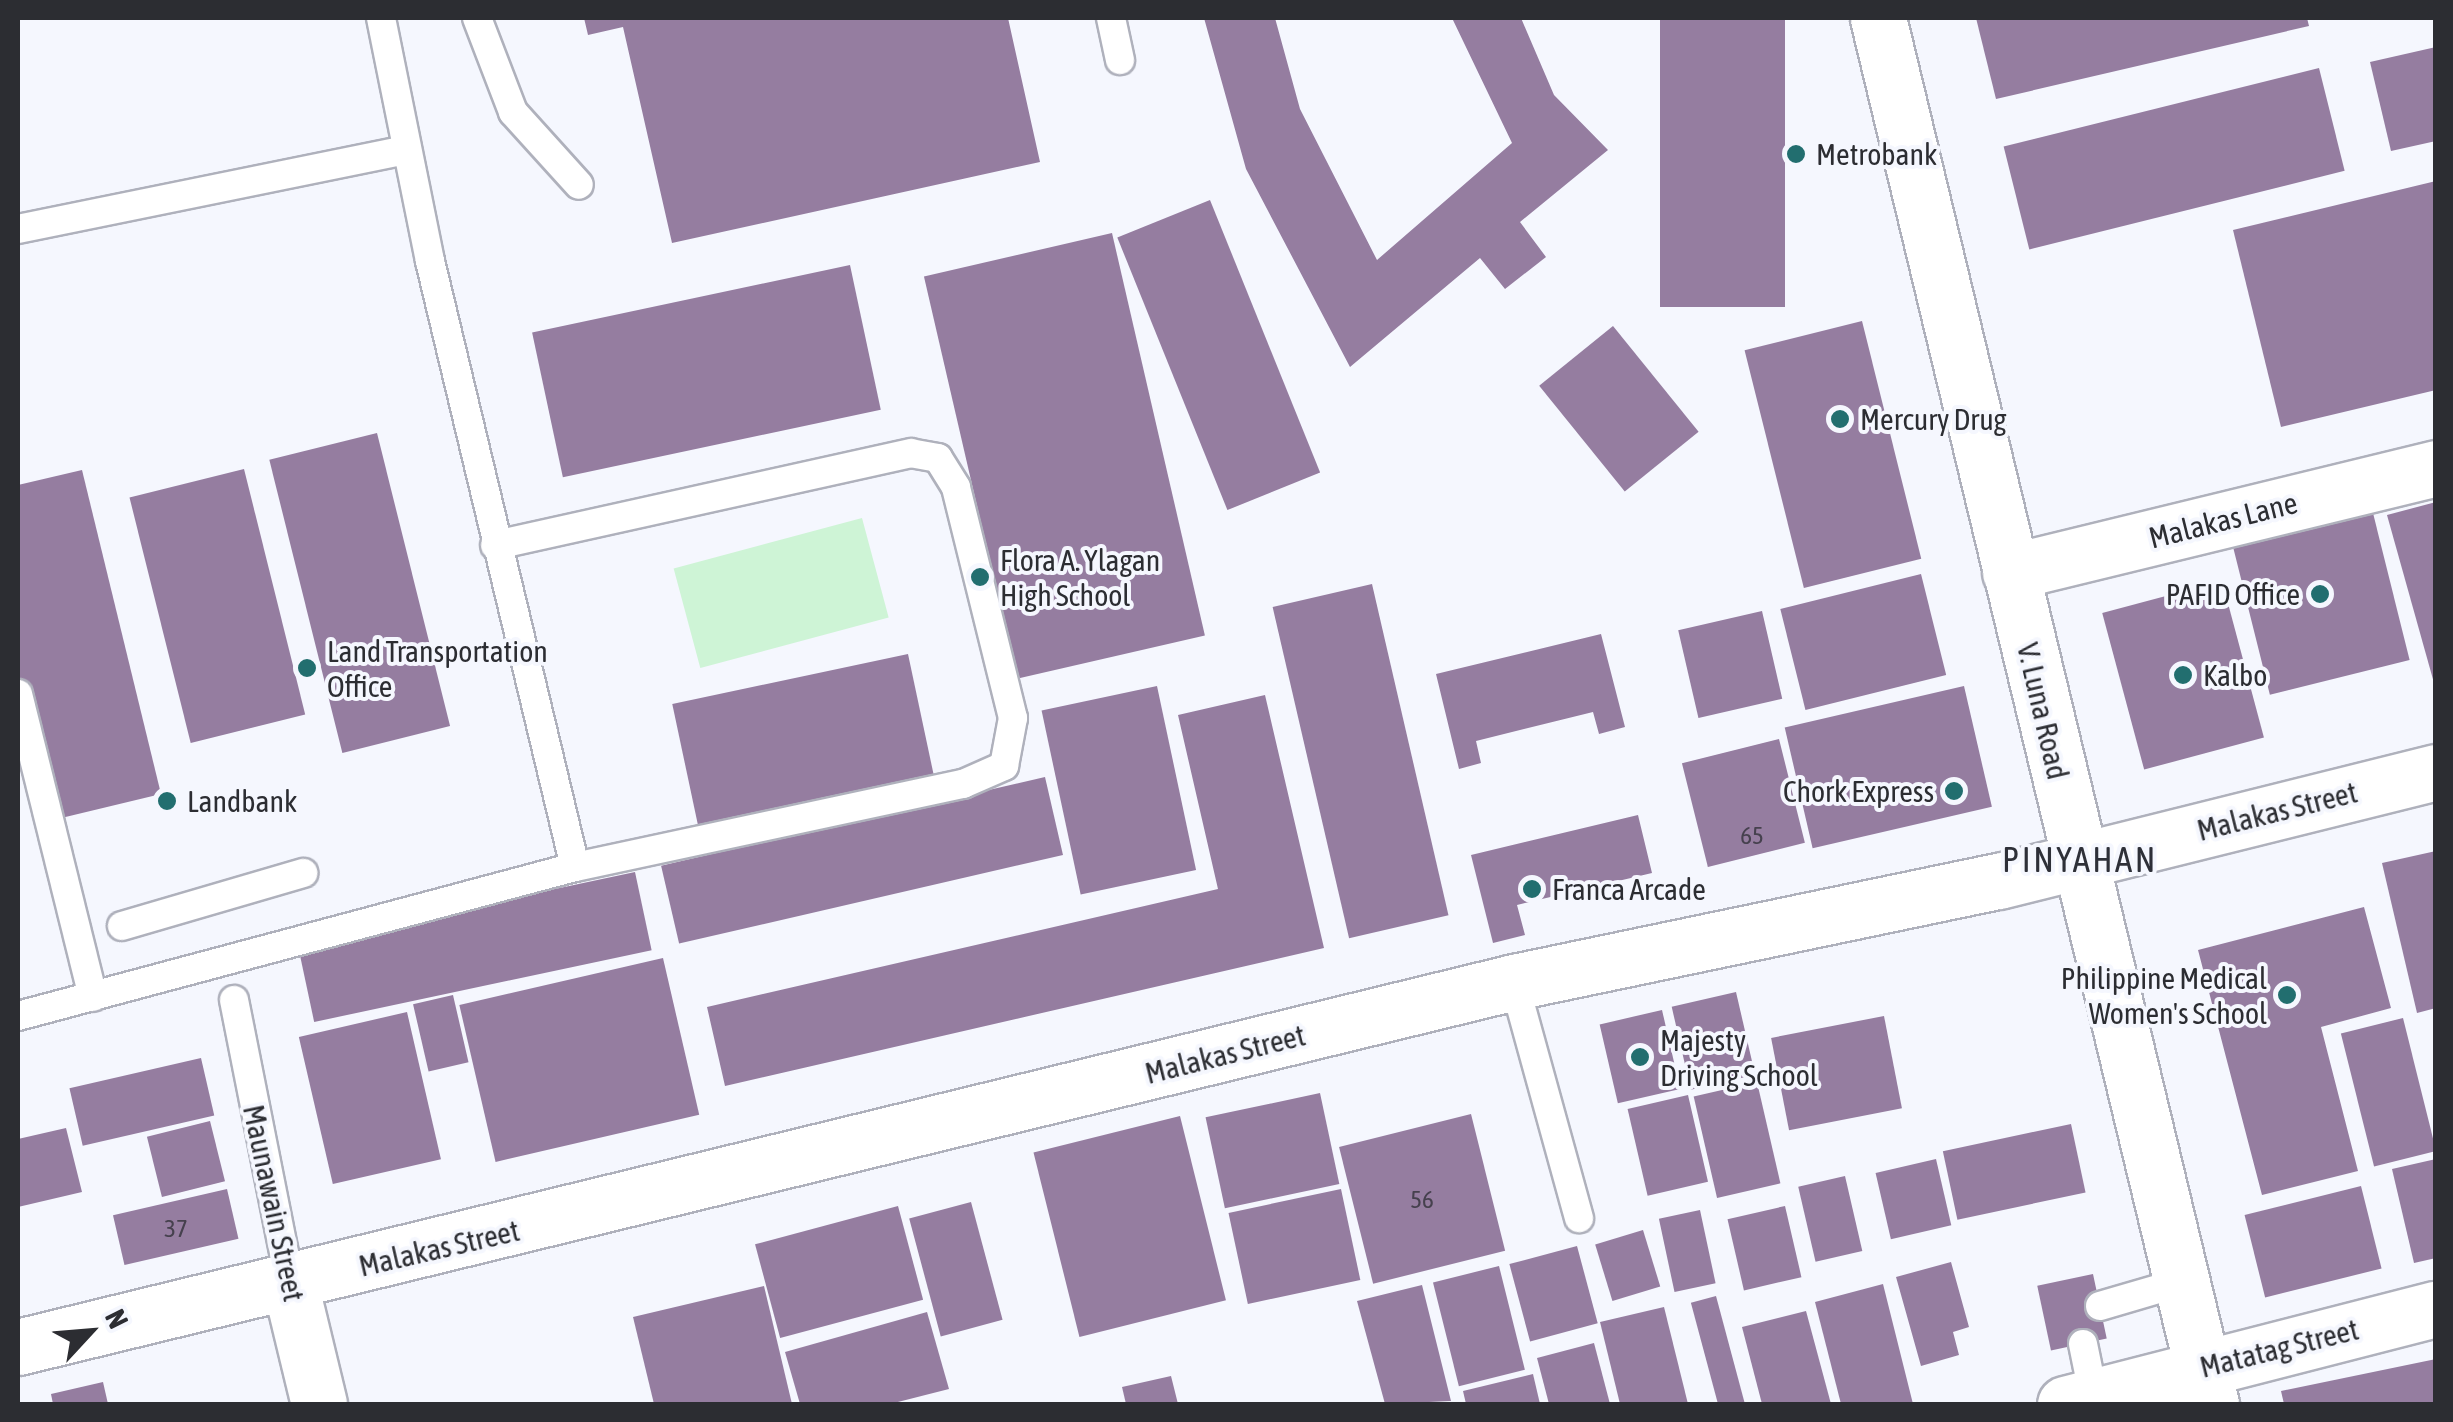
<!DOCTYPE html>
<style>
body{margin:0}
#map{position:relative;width:2453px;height:1422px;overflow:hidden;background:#f5f7fe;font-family:"Asap Condensed",sans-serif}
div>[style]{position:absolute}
.green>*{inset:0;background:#cef4d6;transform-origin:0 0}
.building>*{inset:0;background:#957da0;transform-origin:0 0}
.roads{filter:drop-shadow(2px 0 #afb1bc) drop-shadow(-2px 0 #afb1bc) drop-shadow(0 2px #afb1bc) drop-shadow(0 -2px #afb1bc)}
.service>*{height:28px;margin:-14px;padding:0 14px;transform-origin:14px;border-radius:14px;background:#fff}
.minor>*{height:55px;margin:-27.5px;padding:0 27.5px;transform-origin:27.5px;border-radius:27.5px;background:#fff}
.tertiary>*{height:55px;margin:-27.5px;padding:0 27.5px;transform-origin:27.5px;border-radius:27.5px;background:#fff}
.secondary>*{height:55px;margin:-27.5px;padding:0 27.5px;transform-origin:27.5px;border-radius:27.5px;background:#fff}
.dots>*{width:28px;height:28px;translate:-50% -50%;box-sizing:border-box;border:5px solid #f5f7fe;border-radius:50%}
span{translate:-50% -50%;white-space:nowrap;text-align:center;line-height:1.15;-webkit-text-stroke:8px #f5f7fe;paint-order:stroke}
.number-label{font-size:25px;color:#46414e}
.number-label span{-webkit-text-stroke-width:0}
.poi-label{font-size:30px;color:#2c2d32}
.left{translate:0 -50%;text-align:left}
.right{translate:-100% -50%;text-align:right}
.street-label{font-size:30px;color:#2c2d32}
.quarter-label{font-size:35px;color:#2e3038;letter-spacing:2.5px}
.frame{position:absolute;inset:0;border:20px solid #2c2d32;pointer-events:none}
.north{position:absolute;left:40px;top:1282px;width:100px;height:100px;-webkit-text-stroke:8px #f5f7fe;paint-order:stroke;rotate:64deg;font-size:28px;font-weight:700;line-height:40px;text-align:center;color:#2c2d32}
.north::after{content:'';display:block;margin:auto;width:35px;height:45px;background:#2c2d32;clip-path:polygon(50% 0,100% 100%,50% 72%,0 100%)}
</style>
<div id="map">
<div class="green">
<i style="left:862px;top:518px;width:103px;height:195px;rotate:75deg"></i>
</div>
<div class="building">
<i style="clip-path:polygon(584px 18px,1008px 18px,1040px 162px,672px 243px,623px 27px,588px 35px)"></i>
<i style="clip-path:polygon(1204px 18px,1275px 18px,1300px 109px,1377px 260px,1512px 143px,1452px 18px,1521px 18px,1554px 95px,1608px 150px,1520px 222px,1546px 257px,1505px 289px,1480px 258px,1350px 367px,1246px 169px)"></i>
<i style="left:1660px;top:18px;width:125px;height:289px"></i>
<i style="clip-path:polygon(1976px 18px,2307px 18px,2309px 26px,1996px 99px)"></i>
<i style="clip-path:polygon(2436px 47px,2436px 141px,2391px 151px,2370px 62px)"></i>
<i style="left:2319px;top:68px;width:106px;height:325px;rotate:76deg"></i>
<i style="clip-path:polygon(2436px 181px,2436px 390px,2281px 427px,2233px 230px)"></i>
<i style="left:1210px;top:200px;width:294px;height:100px;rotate:68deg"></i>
<i style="left:1112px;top:233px;width:413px;height:193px;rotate:77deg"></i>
<i style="left:850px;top:265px;width:148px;height:325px;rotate:78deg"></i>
<i style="left:1862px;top:321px;width:245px;height:121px;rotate:76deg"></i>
<i style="left:1613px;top:326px;width:136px;height:95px;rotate:51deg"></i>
<i style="left:377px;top:433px;width:302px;height:111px;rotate:76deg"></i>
<i style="left:244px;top:469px;width:253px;height:118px;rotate:76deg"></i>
<i style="clip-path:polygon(82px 470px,161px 794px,53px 820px,18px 675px,18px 485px)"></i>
<i style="left:2368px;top:493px;width:172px;height:144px;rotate:76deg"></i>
<i style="clip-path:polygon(2436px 502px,2436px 682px,2434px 683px,2387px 515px)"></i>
<i style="left:1921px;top:574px;width:104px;height:145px;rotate:76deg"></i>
<i style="left:2222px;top:581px;width:162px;height:124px;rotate:75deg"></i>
<i style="left:1372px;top:584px;width:340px;height:102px;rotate:77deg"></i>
<i style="left:1762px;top:611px;width:90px;height:86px;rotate:77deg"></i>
<i style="clip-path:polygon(1601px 634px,1625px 727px,1599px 734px,1593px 712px,1476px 741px,1481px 763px,1459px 769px,1436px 674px)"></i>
<i style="left:908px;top:654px;width:124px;height:241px;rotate:78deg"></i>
<i style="left:1157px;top:686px;width:188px;height:118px;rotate:78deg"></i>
<i style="left:1964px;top:686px;width:124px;height:184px;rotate:77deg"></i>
<i style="clip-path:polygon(1265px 695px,1324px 948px,725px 1086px,707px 1007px,1218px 889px,1178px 715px)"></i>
<i style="left:1779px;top:739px;width:107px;height:100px;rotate:76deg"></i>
<i style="left:1045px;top:777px;width:80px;height:394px;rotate:77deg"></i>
<i style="clip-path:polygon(1638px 815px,1652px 873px,1517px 905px,1525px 935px,1493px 943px,1471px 855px)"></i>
<i style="clip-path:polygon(2436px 851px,2436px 1008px,2417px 1013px,2382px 863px)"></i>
<i style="left:635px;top:872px;width:80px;height:345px;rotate:78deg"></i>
<i style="clip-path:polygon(2364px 907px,2391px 1008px,2321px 1027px,2358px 1171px,2262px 1195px,2198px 950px)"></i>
<i style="left:663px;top:958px;width:161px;height:209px;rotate:77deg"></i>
<i style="left:1736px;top:992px;width:85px;height:66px;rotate:77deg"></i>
<i style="left:453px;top:995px;width:69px;height:41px;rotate:77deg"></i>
<i style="left:1662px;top:1010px;width:81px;height:64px;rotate:77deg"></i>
<i style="left:407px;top:1012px;width:151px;height:111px;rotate:77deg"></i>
<i style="left:1884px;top:1016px;width:94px;height:115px;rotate:79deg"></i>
<i style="left:2403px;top:1018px;width:137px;height:64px;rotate:76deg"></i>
<i style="left:201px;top:1058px;width:59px;height:135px;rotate:77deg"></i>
<i style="left:1757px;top:1082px;width:104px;height:65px;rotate:77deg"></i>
<i style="left:1320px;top:1093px;width:93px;height:117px;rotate:78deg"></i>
<i style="left:1688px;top:1095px;width:89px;height:62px;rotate:77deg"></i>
<i style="left:1471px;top:1114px;width:141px;height:136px;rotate:76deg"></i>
<i style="left:1180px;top:1116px;width:190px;height:151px;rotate:76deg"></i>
<i style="left:210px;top:1121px;width:62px;height:65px;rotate:76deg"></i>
<i style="left:2071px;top:1124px;width:70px;height:131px;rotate:78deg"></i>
<i style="clip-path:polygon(66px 1128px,82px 1192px,18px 1207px,18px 1139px)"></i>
<i style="left:1936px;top:1159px;width:68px;height:62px;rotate:77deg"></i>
<i style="clip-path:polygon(2436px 1159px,2436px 1258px,2414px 1263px,2392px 1169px)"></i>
<i style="left:1845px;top:1176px;width:77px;height:48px;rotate:77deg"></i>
<i style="left:2361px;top:1186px;width:85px;height:120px;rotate:76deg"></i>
<i style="left:227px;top:1189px;width:51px;height:117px;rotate:77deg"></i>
<i style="left:1341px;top:1189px;width:93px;height:115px;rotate:78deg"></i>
<i style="left:971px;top:1202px;width:122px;height:64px;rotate:75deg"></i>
<i style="left:898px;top:1206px;width:97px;height:148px;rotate:75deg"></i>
<i style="left:1785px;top:1206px;width:73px;height:59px;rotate:77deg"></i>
<i style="left:1700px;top:1210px;width:75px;height:42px;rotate:78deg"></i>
<i style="left:1643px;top:1230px;width:59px;height:50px;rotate:73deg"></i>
<i style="left:1577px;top:1246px;width:80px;height:70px;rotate:75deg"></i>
<i style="clip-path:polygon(1951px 1262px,1969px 1327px,1953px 1332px,1959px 1355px,1921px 1366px,1896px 1277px)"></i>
<i style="left:1499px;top:1266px;width:107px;height:68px;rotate:76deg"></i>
<i style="left:2093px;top:1274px;width:66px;height:57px;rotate:78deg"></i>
<i style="clip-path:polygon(1883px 1284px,1913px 1404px,1841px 1404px,1815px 1302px)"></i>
<i style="clip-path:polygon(1422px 1285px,1451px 1401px,1385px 1404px,1357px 1301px)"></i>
<i style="clip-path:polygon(764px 1286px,792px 1404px,654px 1404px,633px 1317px)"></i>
<i style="left:1716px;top:1296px;width:112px;height:26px;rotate:75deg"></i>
<i style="clip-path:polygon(1664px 1307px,1688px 1404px,1620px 1404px,1600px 1322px)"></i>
<i style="clip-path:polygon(1806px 1311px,1831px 1404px,1762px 1404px,1742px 1327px)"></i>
<i style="clip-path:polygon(927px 1312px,949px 1389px,890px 1404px,800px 1404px,785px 1352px)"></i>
<i style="clip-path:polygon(1594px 1343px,1610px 1404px,1549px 1404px,1537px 1358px)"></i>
<i style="clip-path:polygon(2436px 1359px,2436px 1404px,2284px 1404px,2281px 1391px)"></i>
<i style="clip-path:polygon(1533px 1374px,1540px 1404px,1466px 1404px,1463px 1391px)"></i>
<i style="clip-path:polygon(1171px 1376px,1178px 1404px,1126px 1404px,1122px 1387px)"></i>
<i style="clip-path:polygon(103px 1382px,108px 1404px,53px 1404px,51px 1394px)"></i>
</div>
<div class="roads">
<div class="service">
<i style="left:381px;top:18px;width:248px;rotate:78.6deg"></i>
<i style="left:430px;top:261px;width:623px;rotate:76.54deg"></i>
<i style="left:477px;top:18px;width:101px;rotate:69deg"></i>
<i style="left:513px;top:112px;width:98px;rotate:47.9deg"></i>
<i style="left:1111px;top:18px;width:43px;rotate:77.9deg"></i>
<i style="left:18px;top:229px;width:397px;rotate:-11.5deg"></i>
<i style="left:18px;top:694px;width:312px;rotate:76.1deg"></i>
<i style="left:122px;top:926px;width:189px;rotate:-16.3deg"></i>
<i style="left:1514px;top:982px;width:245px;rotate:74.6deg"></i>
<i style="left:234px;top:1000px;width:289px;rotate:78.8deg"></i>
<i style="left:18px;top:1016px;width:577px;rotate:-14.98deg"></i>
<i style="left:575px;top:867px;width:397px;rotate:-12.1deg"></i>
<i style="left:963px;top:784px;width:45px;rotate:-23.7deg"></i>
<i style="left:1004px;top:766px;width:49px;rotate:-79.4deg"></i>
<i style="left:1013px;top:718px;width:238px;rotate:-103.9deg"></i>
<i style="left:956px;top:487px;width:34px;rotate:-122deg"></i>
<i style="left:938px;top:458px;width:27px;rotate:-170deg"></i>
<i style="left:911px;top:453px;width:426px;rotate:167.5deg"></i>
<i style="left:2100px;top:1306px;width:85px;rotate:-16.3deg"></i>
<i style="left:2083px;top:1344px;width:55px;rotate:78.5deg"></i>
</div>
<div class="minor">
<i style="left:2010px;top:572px;width:439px;rotate:-13.7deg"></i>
<i style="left:290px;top:1284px;width:123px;rotate:76.4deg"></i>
<i style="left:2065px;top:1404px;width:383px;rotate:-14.4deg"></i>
</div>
<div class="tertiary">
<i style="left:18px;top:1347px;width:1540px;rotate:-13.71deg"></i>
<i style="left:1514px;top:982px;width:495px;rotate:-11.8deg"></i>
<i style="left:1999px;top:881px;width:450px;rotate:-14deg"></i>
</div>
<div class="secondary">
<i style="left:1878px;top:18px;width:1425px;rotate:76.49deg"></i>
</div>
</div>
<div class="dots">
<i style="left:1796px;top:154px;background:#226e6f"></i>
<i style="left:1840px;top:419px;background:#226e6f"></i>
<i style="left:980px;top:577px;background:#226e6f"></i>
<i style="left:2320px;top:594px;background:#226e6f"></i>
<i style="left:307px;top:668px;background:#226e6f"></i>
<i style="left:2183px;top:675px;background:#226e6f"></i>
<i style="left:1954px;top:791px;background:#226e6f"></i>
<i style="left:167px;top:801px;background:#226e6f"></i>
<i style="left:1532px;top:889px;background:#226e6f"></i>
<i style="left:2287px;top:995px;background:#226e6f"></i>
<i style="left:1640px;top:1057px;background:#226e6f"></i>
</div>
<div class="number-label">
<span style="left:1752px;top:835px">65</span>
<span style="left:1422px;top:1199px">56</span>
<span style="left:176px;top:1228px">37</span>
</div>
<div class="poi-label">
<span class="left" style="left:1816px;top:154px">Metrobank</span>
<span class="left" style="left:1860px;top:419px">Mercury Drug</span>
<span class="left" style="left:1000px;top:577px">Flora A. Ylagan<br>High School</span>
<span class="right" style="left:2300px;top:594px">PAFID Office</span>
<span class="left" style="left:327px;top:668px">Land Transportation<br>Office</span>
<span class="left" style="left:2203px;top:675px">Kalbo</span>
<span class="right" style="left:1934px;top:791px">Chork Express</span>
<span class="left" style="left:187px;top:801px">Landbank</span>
<span class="left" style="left:1552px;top:889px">Franca Arcade</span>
<span class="right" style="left:2267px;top:995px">Philippine Medical<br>Women's School</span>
<span class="left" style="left:1660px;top:1057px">Majesty<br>Driving School</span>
</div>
<div class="street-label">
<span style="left:2223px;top:520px;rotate:-14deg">Malakas Lane</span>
<span style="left:2043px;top:711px;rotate:77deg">V. Luna Road</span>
<span style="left:2277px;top:811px;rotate:-14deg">Malakas Street</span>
<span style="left:1225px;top:1054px;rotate:-14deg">Malakas Street</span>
<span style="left:274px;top:1203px;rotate:78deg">Maunawain Street</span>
<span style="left:439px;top:1248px;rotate:-13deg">Malakas Street</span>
<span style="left:2279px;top:1348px;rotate:-14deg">Matatag Street</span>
</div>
<div class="quarter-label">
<span style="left:2080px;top:859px">PINYAHAN</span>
</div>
<div class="frame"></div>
<div class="north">N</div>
</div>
